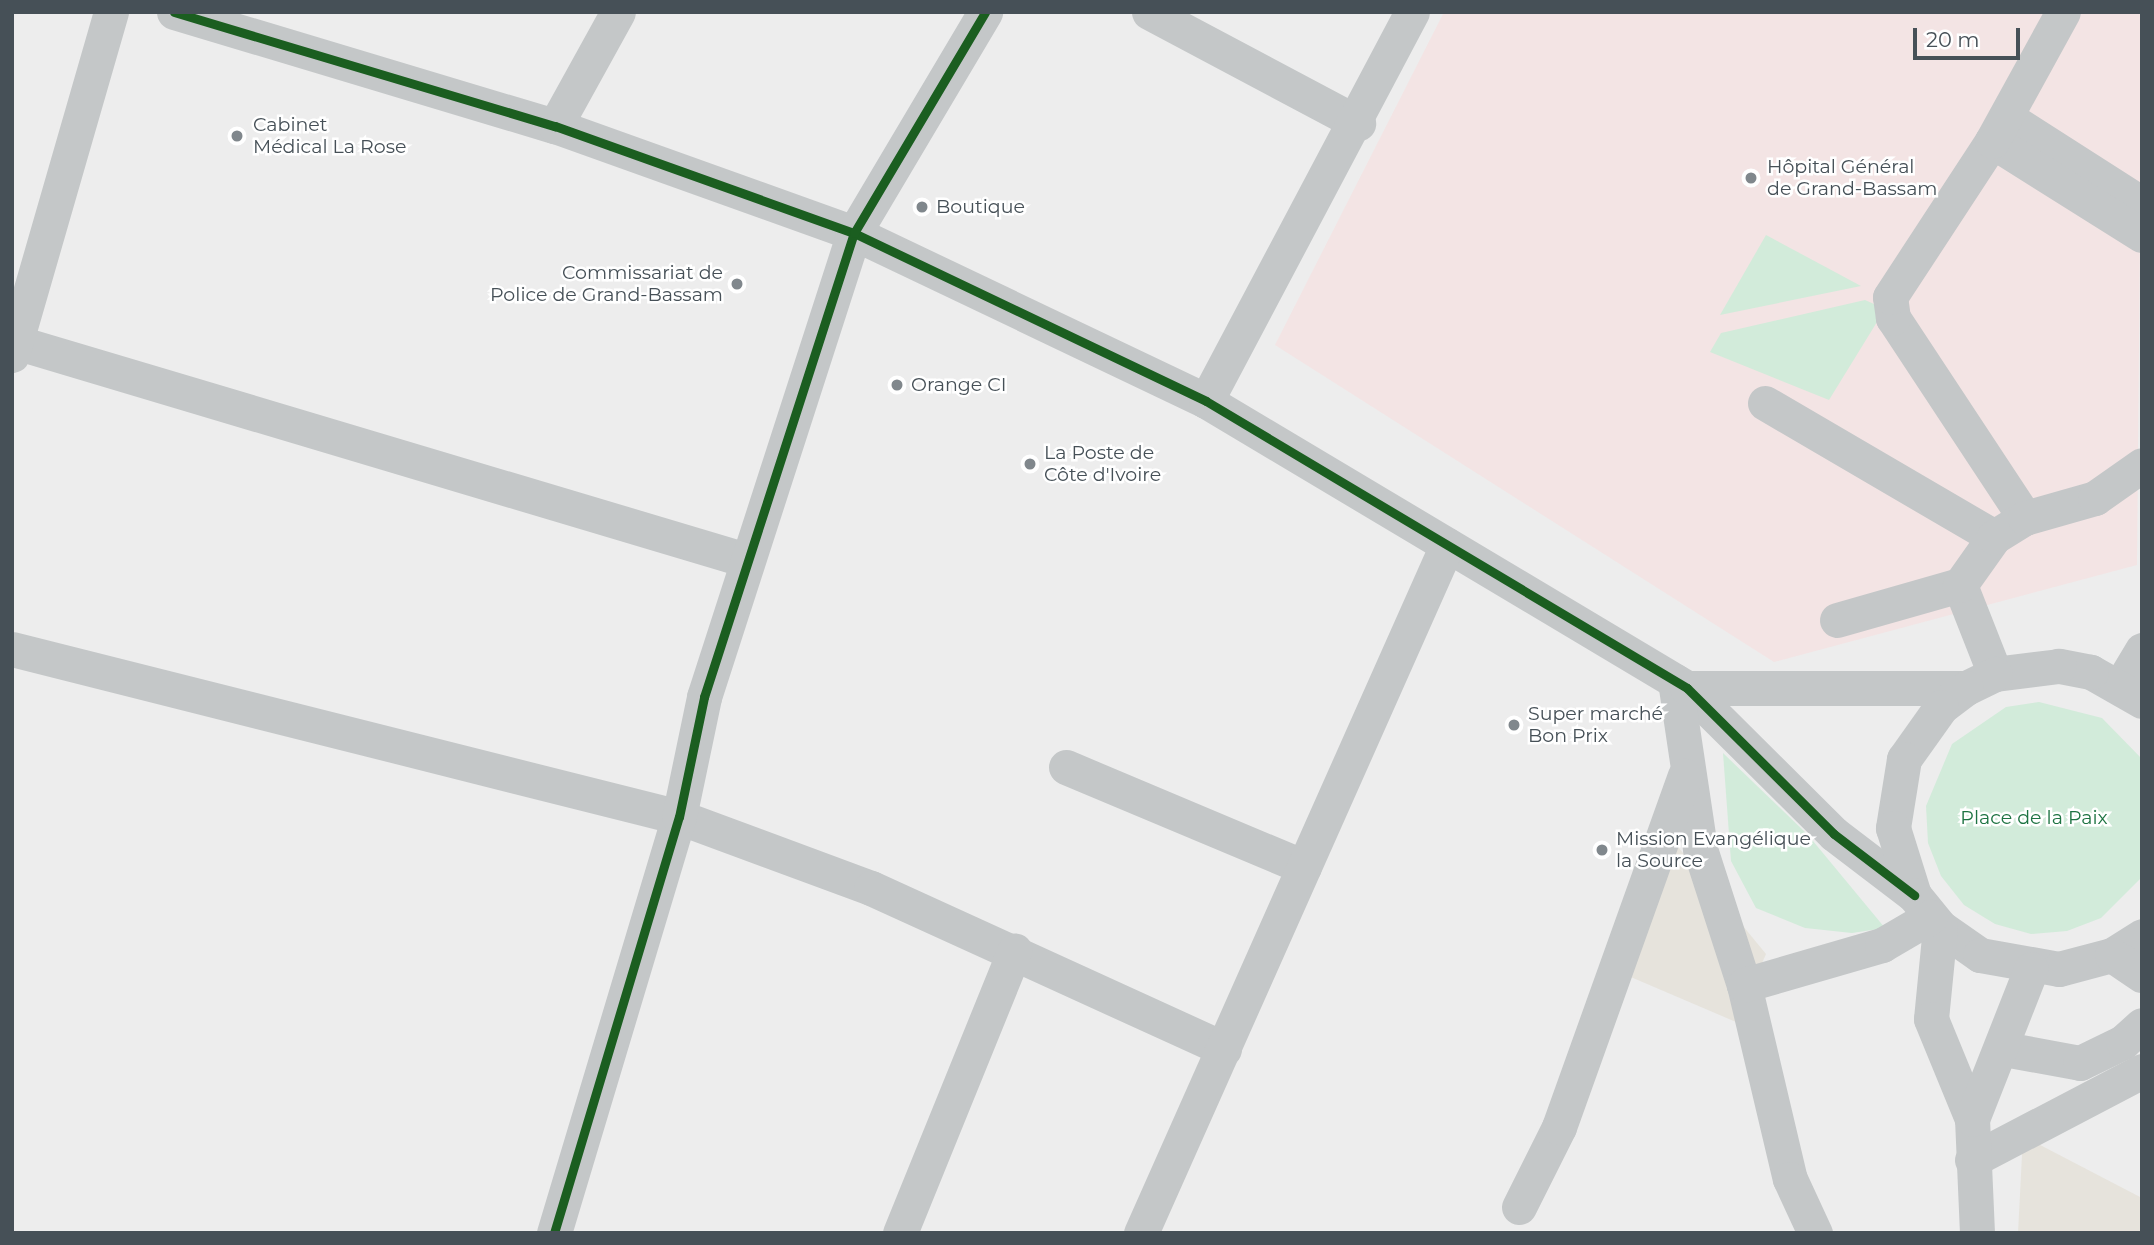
<!DOCTYPE html>
<meta charset="utf-8">
<style>
body{margin:0}
#map{position:relative;width:2154px;height:1245px;overflow:hidden;background:#ededed;font-family:Montserrat,sans-serif}
div>[style]{position:absolute}
.commercial>*{inset:0;background:#e6e3dc}
.medical>*{inset:0;background:#f3e4e4}
.green>*{inset:0;background:#d2ebda}
.minor>*{height:35px;margin:-17.5px;padding:0 17.5px;transform-origin:17.5px;border-radius:17.5px;background:#c4c7c8}
.cycleway>*{height:9px;margin:-4.5px;padding:0 4.5px;transform-origin:4.5px;border-radius:4.5px;background:#1b5e20}
.dots>*{width:19px;height:19px;translate:-50% -50%;box-sizing:border-box;border:4px solid #fff;border-radius:50%}
span{translate:-50% -50%;white-space:nowrap;text-align:center;line-height:1.15;-webkit-text-stroke:5px #fff;paint-order:stroke}
.poi-label{font-size:19px;color:#465057}
.left{translate:0 -50%;text-align:left}
.right{translate:-100% -50%;text-align:right}
.park-label{font-size:19px;color:#1d7342}
.frame{position:absolute;inset:0;border:14px solid #465057;pointer-events:none}
.scale{position:absolute;left:1913px;top:28px;width:107px;height:32px;box-sizing:border-box;border:4px solid #465057;border-top:0;padding-left:9px;font-size:21px;line-height:24px;white-space:nowrap;color:#465057;-webkit-text-stroke:5px #fff;paint-order:stroke}
</style>
<div id="map">
<div class="commercial">
<i style="clip-path:polygon(1674px 842px,1766px 954px,1736px 1022px,1619px 972px)"></i>
<i style="clip-path:polygon(2023px 1136px,2142px 1198px,2142px 1233px,2018px 1233px)"></i>
</div>
<div class="medical">
<i style="clip-path:polygon(1444px 12px,2142px 12px,2137px 565px,1774px 662px,1275px 345px)"></i>
</div>
<div class="green">
<i style="clip-path:polygon(1766px 235px,1861px 286px,1720px 315px)"></i>
<i style="clip-path:polygon(1865px 300px,1885px 309px,1829px 400px,1710px 352px,1721px 333px)"></i>
<i style="clip-path:polygon(2039px 702px,2102px 718px,2142px 759px,2142px 877px,2101px 918px,2067px 931px,2031px 934px,1995px 924px,1964px 905px,1941px 876px,1928px 843px,1926px 806px,1952px 744px,2006px 707px)"></i>
<i style="clip-path:polygon(1723px 753px,1808px 835px,1885px 928px,1852px 933px,1805px 928px,1756px 908px,1731px 861px)"></i>
</div>
<div class="minor">
<i style="left:174px;top:12px;width:398px;rotate:16.7deg"></i>
<i style="left:555px;top:126px;width:318px;rotate:19.7deg"></i>
<i style="left:854px;top:233px;width:390px;rotate:25.5deg"></i>
<i style="left:1206px;top:401px;width:560px;rotate:30.82deg"></i>
<i style="left:1687px;top:688px;width:207px;rotate:44.8deg"></i>
<i style="left:1834px;top:834px;width:101px;rotate:37.3deg"></i>
<i style="left:1149px;top:12px;width:237px;rotate:28deg"></i>
<i style="left:2006px;top:117px;width:161px;rotate:32.6deg"></i>
<i style="left:555px;top:126px;width:130px;rotate:-61.1deg"></i>
<i style="left:1992px;top:141px;width:177px;rotate:32.1deg"></i>
<i style="left:12px;top:341px;width:766px;rotate:16.61deg"></i>
<i style="left:12px;top:355px;width:357px;rotate:-73.9deg"></i>
<i style="left:1206px;top:401px;width:440px;rotate:-62.1deg"></i>
<i style="left:1765px;top:403px;width:265px;rotate:30.3deg"></i>
<i style="left:2025px;top:518px;width:240px;rotate:-123.4deg"></i>
<i style="left:1893px;top:318px;width:21px;rotate:-98deg"></i>
<i style="left:1890px;top:297px;width:186px;rotate:-56.8deg"></i>
<i style="left:1992px;top:141px;width:147px;rotate:-61.2deg"></i>
<i style="left:1837px;top:620px;width:128px;rotate:-15.9deg"></i>
<i style="left:12px;top:649px;width:688px;rotate:14.14deg"></i>
<i style="left:679px;top:817px;width:205px;rotate:20.3deg"></i>
<i style="left:871px;top:888px;width:388px;rotate:24.5deg"></i>
<i style="left:1995px;top:674px;width:96px;rotate:-111.5deg"></i>
<i style="left:1960px;top:585px;width:59px;rotate:-54.7deg"></i>
<i style="left:1994px;top:537px;width:36px;rotate:-32deg"></i>
<i style="left:2025px;top:518px;width:73px;rotate:-15.9deg"></i>
<i style="left:2095px;top:498px;width:57px;rotate:-35.1deg"></i>
<i style="left:1675px;top:681px;width:170px;rotate:81.5deg"></i>
<i style="left:1700px;top:849px;width:143px;rotate:72.1deg"></i>
<i style="left:1744px;top:985px;width:199px;rotate:76.7deg"></i>
<i style="left:1790px;top:1179px;width:60px;rotate:65.2deg"></i>
<i style="left:2121px;top:685px;width:41px;rotate:-59deg"></i>
<i style="left:1687px;top:688px;width:279px"></i>
<i style="left:2142px;top:701px;width:59px;rotate:-150.4deg"></i>
<i style="left:2091px;top:672px;width:33px;rotate:-169deg"></i>
<i style="left:2059px;top:666px;width:64px;rotate:172.9deg"></i>
<i style="left:1995px;top:674px;width:32px;rotate:154deg"></i>
<i style="left:1966px;top:688px;width:31px;rotate:143deg"></i>
<i style="left:1941px;top:707px;width:64px;rotate:125.4deg"></i>
<i style="left:1904px;top:759px;width:70px;rotate:99.1deg"></i>
<i style="left:1893px;top:828px;width:70px;rotate:72.6deg"></i>
<i style="left:1914px;top:895px;width:41px;rotate:50.9deg"></i>
<i style="left:1940px;top:927px;width:49px;rotate:35deg"></i>
<i style="left:1980px;top:955px;width:80px;rotate:10deg"></i>
<i style="left:2059px;top:969px;width:55px;rotate:-14.8deg"></i>
<i style="left:2112px;top:955px;width:36px;rotate:-32deg"></i>
<i style="left:1066px;top:767px;width:258px;rotate:22.8deg"></i>
<i style="left:1940px;top:927px;width:92px;rotate:95.6deg"></i>
<i style="left:1931px;top:1019px;width:108px;rotate:67.7deg"></i>
<i style="left:2112px;top:955px;width:36px;rotate:34deg"></i>
<i style="left:1744px;top:985px;width:144px;rotate:-16.2deg"></i>
<i style="left:1882px;top:945px;width:56px;rotate:-30.3deg"></i>
<i style="left:2004px;top:1049px;width:77px;rotate:10.4deg"></i>
<i style="left:2080px;top:1063px;width:48px;rotate:-26deg"></i>
<i style="left:2123px;top:1042px;width:25px;rotate:-42deg"></i>
<i style="left:1972px;top:1160px;width:192px;rotate:-27.6deg"></i>
<i style="left:1519px;top:1207px;width:89px;rotate:-63.4deg"></i>
<i style="left:1559px;top:1127px;width:373px;rotate:-70.3deg"></i>
<i style="left:554px;top:1233px;width:434px;rotate:-73.3deg"></i>
<i style="left:679px;top:817px;width:123px;rotate:-78.2deg"></i>
<i style="left:704px;top:697px;width:488px;rotate:-72.1deg"></i>
<i style="left:854px;top:233px;width:257px;rotate:-59.3deg"></i>
<i style="left:900px;top:1233px;width:305px;rotate:-67.9deg"></i>
<i style="left:1141px;top:1233px;width:753px;rotate:-66.02deg"></i>
<i style="left:1977px;top:1233px;width:114px;rotate:-92.5deg"></i>
<i style="left:1972px;top:1119px;width:161px;rotate:-68.5deg"></i>
</div>
<div class="cycleway">
<i style="left:174px;top:12px;width:398px;rotate:16.7deg"></i>
<i style="left:555px;top:126px;width:318px;rotate:19.7deg"></i>
<i style="left:854px;top:233px;width:390px;rotate:25.5deg"></i>
<i style="left:1206px;top:401px;width:560px;rotate:30.82deg"></i>
<i style="left:1687px;top:688px;width:207px;rotate:44.8deg"></i>
<i style="left:1834px;top:834px;width:101px;rotate:37.3deg"></i>
<i style="left:554px;top:1233px;width:434px;rotate:-73.3deg"></i>
<i style="left:679px;top:817px;width:123px;rotate:-78.2deg"></i>
<i style="left:704px;top:697px;width:488px;rotate:-72.1deg"></i>
<i style="left:854px;top:233px;width:257px;rotate:-59.3deg"></i>
</div>
<div class="dots">
<i style="left:237px;top:136px;background:#80878c"></i>
<i style="left:1751px;top:178px;background:#80878c"></i>
<i style="left:922px;top:207px;background:#80878c"></i>
<i style="left:737px;top:284px;background:#80878c"></i>
<i style="left:897px;top:385px;background:#80878c"></i>
<i style="left:1030px;top:464px;background:#80878c"></i>
<i style="left:1514px;top:725px;background:#80878c"></i>
<i style="left:1602px;top:850px;background:#80878c"></i>
</div>
<div class="poi-label">
<span class="left" style="left:253px;top:136px">Cabinet<br>Médical La Rose</span>
<span class="left" style="left:1767px;top:178px">Hôpital Général<br>de Grand-Bassam</span>
<span class="left" style="left:936px;top:207px">Boutique</span>
<span class="right" style="left:723px;top:284px">Commissariat de<br>Police de Grand-Bassam</span>
<span class="left" style="left:911px;top:385px">Orange CI</span>
<span class="left" style="left:1044px;top:464px">La Poste de<br>Côte d'Ivoire</span>
<span class="left" style="left:1528px;top:725px">Super marché<br>Bon Prix</span>
<span class="left" style="left:1616px;top:850px">Mission Evangélique<br>la Source</span>
</div>
<div class="park-label">
<span style="left:2034px;top:818px">Place de la Paix</span>
</div>
<div class="frame"></div>
<div class="scale">20 m</div>
</div>
